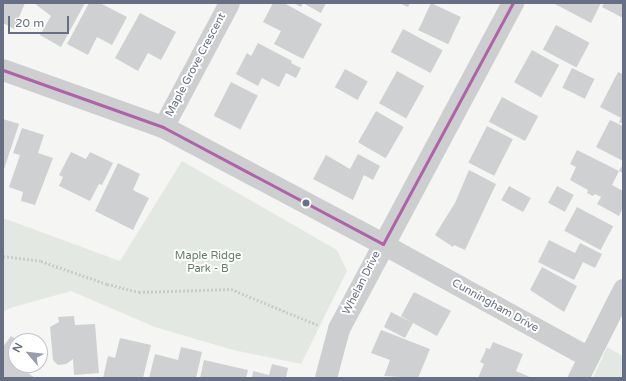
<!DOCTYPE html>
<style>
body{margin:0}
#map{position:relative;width:626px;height:381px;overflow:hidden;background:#f5f5f4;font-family:"Varela Round",sans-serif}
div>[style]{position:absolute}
.green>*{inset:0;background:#e4e8e2}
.building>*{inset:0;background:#cfd0d1;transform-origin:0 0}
.path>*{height:2.5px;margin-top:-1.25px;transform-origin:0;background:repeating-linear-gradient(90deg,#cbcbcc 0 2px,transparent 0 4px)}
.minor>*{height:21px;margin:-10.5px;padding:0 10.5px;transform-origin:10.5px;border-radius:10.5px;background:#cdcecf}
.tertiary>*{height:22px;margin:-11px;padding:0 11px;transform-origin:11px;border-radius:11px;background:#cdcecf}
.bus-1>*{height:3px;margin:-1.5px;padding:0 1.5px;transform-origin:1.5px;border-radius:1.5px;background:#af62a8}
.dots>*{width:11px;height:11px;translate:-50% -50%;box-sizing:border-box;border:2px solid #fff;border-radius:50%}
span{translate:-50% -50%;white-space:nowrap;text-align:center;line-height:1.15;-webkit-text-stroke:4px #fff;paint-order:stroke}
.street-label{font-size:11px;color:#666f83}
.park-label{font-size:11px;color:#657b66}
.frame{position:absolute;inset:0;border:4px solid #666f83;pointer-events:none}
.north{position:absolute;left:8px;top:333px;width:40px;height:40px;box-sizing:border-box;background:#fff;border:1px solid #c2c5cd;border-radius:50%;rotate:298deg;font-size:11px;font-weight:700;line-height:16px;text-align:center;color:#666f83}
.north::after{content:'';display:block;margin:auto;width:14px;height:18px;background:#989eab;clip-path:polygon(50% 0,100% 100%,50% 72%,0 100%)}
.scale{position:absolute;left:8px;top:16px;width:61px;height:18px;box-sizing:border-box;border:2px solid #666f83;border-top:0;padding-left:5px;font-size:12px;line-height:14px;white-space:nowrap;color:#666f83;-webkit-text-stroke:3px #fff;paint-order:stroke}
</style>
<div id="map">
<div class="green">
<i style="clip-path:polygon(182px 161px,337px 250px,347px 271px,301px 364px,233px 350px,155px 327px,71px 291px,10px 308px,3px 312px,3px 218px,120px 261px)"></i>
<i style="clip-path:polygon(607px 347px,623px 356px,623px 378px,593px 378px)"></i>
</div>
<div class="building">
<i style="clip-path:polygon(3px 3px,25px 3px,14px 29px,3px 23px)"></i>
<i style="clip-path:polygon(34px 3px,85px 3px,61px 47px,40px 35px,51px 16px)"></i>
<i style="clip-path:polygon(89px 3px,100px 3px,127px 17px,112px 45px,97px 37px,88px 55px,67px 44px)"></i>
<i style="clip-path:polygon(273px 3px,284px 3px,322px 24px,303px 59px,274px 44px,281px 31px,263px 22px)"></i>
<i style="clip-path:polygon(293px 3px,326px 3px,321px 13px,303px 3px,301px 7px)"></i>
<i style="clip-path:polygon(399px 3px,410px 3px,408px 7px)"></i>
<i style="left:431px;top:3px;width:33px;height:30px;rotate:25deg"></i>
<i style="clip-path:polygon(553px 3px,601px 3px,591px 23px)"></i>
<i style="clip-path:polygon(604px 3px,623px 3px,623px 18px,602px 7px)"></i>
<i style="clip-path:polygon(140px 13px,176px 32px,161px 60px,148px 53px,138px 71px,115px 58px)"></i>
<i style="left:556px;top:25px;width:38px;height:28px;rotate:28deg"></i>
<i style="left:403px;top:29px;width:45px;height:26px;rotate:28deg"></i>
<i style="clip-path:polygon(258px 43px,292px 61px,291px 63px,301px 68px,296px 78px,286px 73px,279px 87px,262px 78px,258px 86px,236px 74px,247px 53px,251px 56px)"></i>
<i style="left:532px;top:50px;width:31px;height:37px;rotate:29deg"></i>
<i style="left:572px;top:68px;width:25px;height:22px;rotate:26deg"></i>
<i style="left:345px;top:69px;width:26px;height:21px;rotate:29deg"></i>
<i style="left:397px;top:71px;width:31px;height:37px;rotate:29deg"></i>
<i style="clip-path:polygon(618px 72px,623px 74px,623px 124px,619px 122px,621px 118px,600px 107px)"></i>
<i style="left:231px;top:82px;width:30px;height:38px;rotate:27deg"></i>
<i style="left:502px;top:97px;width:41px;height:28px;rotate:28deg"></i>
<i style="left:376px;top:111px;width:32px;height:36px;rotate:30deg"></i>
<i style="clip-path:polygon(3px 119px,19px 124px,4px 169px,3px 168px)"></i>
<i style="clip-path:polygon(610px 120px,623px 126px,623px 161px,596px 147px)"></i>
<i style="left:487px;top:126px;width:29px;height:41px;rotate:27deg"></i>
<i style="clip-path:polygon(22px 128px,44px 135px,38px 153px,53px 158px,35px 205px,21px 201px,23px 192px,9px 187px,20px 155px,13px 153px)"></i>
<i style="clip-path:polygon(577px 150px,619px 171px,612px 185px,623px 191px,623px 208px,619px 216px,597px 204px,601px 197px,595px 194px,593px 196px,587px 193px,588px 190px,570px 180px,576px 167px,570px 164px)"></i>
<i style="clip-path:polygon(71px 152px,86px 159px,90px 152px,113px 163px,102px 185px,99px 184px,90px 201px,59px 186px,63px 177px,59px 175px)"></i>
<i style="clip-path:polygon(358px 154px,380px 166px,373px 180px,364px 175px,353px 200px,313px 179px,326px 155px,350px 169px)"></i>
<i style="clip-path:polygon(118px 163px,140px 174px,133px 190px,149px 198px,133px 230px,95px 211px)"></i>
<i style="clip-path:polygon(623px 164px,623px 173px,619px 171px)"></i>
<i style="clip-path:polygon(469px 170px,496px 184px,465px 250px,454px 245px,453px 247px,435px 235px,455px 203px)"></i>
<i style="left:509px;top:186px;width:25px;height:16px;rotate:29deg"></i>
<i style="left:557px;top:186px;width:19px;height:19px;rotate:28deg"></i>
<i style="left:577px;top:207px;width:41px;height:27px;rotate:28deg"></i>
<i style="clip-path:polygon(549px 240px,575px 253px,580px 243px,602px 254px,595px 268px,583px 262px,574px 280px,538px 262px)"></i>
<i style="clip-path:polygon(542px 267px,577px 286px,564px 312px,530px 290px)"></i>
<i style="clip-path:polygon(414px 292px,451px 311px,437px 336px,413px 323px,405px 338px,384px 327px,391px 312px,411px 322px,401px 316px)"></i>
<i style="clip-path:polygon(74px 316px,75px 325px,95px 324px,99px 373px,74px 375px,73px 359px,66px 364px,58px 365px,53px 360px,50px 327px,59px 322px,58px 317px)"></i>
<i style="clip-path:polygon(381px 330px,430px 349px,418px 378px,384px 376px,390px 360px,371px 353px)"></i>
<i style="clip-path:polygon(11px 336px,18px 341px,16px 365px,35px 365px,28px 373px,35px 378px,3px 378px,3px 347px)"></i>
<i style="clip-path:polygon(120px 338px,151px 345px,143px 378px,103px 378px,108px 356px,115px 358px)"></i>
<i style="clip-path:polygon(493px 342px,523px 354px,516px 371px,532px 378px,478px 378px,484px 364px,480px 362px,485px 352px,486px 348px,490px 349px)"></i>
<i style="clip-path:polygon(181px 347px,202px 352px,196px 378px,149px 378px,155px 354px,178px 360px)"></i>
<i style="clip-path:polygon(204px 360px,248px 370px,246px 378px,200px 378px)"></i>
<i style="clip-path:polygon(272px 364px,288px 368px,286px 378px,252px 378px,253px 371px,269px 375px)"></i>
</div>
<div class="path">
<i style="left:3px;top:256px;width:38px;rotate:7deg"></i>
<i style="left:41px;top:261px;width:70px;rotate:19.2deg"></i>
<i style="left:107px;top:284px;width:33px;rotate:14deg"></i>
<i style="left:139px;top:292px;width:92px;rotate:-1.9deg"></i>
<i style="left:231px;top:289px;width:94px;rotate:22.5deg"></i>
</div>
<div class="minor">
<i style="left:163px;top:127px;width:140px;rotate:-62deg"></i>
<i style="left:383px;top:244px;width:233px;rotate:28.8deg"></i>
<i style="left:578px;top:378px;width:100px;rotate:-63.2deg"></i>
</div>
<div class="tertiary">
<i style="left:3px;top:70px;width:170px;rotate:19.6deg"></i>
<i style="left:163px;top:127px;width:249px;rotate:28deg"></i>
<i style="left:326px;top:378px;width:51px;rotate:-75.1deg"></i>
<i style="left:339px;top:329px;width:370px;rotate:-61.9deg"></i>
</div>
<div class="bus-1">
<i style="left:3px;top:70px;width:170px;rotate:19.6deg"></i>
<i style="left:163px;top:127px;width:249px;rotate:28deg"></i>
<i style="left:383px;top:244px;width:274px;rotate:-61.7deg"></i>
</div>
<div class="dots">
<i style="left:306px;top:203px;background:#666f83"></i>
</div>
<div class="street-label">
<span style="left:196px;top:65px;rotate:-62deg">Maple Grove Crescent</span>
<span style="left:362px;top:283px;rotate:-63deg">Whelan Drive</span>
<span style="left:495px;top:306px;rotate:29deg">Cunningham Drive</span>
</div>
<div class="park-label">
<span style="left:208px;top:263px">Maple Ridge<br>Park - B</span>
</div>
<div class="frame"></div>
<div class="north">N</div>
<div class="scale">20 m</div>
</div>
